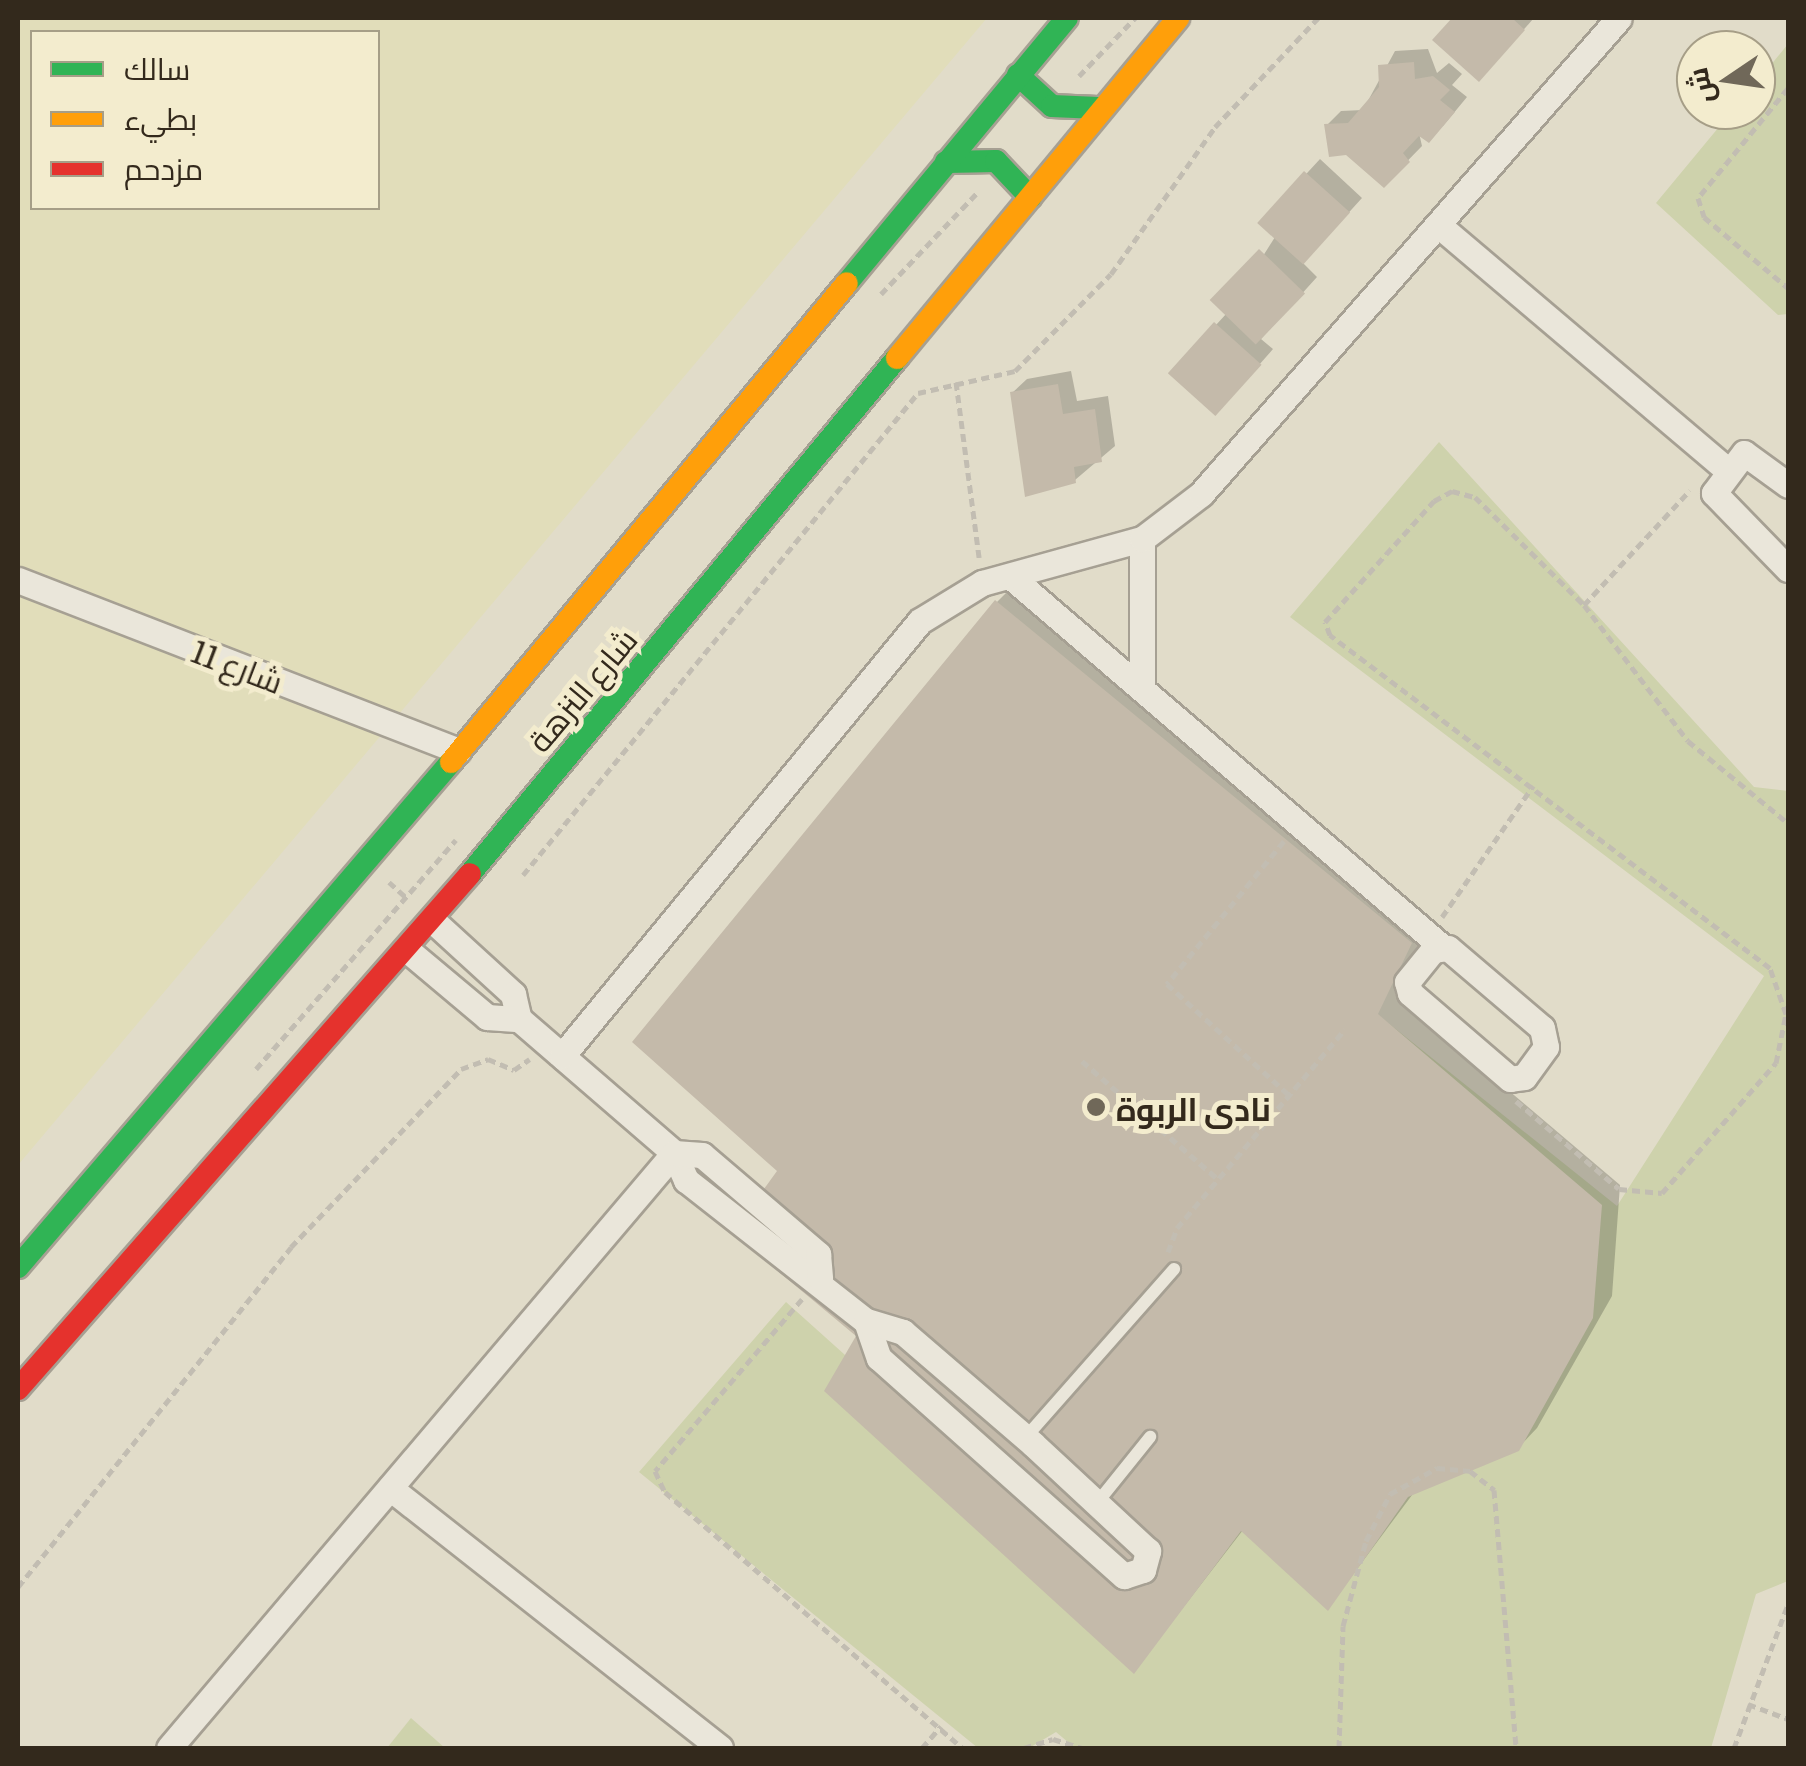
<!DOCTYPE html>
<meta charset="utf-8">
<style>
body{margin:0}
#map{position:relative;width:1806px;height:1766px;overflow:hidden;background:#e1dcc9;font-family:Literata,Cairo,serif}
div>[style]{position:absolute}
.farmland>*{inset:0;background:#e1ddba}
.green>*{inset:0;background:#ced2ac}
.shadow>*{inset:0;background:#0003}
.building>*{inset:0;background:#c4baaa;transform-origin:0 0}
.path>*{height:5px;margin-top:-2.5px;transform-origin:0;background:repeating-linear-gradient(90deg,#c2bdb2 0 8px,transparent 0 13px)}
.roads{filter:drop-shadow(2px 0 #a6a093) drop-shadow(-2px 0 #a6a093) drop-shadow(0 2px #a6a093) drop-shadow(0 -2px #a6a093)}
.lane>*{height:12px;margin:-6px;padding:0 6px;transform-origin:6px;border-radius:6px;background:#eae6da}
.street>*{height:25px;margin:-12.5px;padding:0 12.5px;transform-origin:12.5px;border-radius:12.5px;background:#eae6da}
.fast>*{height:22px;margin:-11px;padding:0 11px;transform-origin:11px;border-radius:11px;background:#30b455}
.slow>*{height:22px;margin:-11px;padding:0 11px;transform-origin:11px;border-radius:11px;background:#ff9f0a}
.jam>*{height:22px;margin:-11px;padding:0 11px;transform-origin:11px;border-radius:11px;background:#e5322d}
.dots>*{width:28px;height:28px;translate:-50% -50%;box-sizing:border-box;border:5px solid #f3ecce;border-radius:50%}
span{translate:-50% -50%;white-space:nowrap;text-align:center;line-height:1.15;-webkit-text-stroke:10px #f3ecce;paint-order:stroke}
.street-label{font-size:32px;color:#33291c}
.poi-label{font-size:32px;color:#33291c;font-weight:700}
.left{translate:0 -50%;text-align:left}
.frame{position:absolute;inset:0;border:20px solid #33291c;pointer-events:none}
.legend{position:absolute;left:30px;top:30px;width:350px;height:180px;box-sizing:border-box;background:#f3ecce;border:2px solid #a69e87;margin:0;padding:12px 18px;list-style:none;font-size:30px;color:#33291c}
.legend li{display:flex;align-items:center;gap:20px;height:50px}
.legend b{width:50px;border:2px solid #a69e87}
.north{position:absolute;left:1676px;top:30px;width:100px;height:100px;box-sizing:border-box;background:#f3ecce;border:2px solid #a69e87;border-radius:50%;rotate:257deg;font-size:28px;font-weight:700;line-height:40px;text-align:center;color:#33291c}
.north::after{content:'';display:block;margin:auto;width:35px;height:45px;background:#706859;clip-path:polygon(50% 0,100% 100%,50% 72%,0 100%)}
</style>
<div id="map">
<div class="farmland">
<i style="clip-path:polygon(evenodd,18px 18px,987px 18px,18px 1165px,18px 18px,32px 32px,378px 32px,378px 208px,32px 208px,32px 32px)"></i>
</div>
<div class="green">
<i style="clip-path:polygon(1788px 44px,1788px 314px,1778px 315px,1656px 203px,1733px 110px,1756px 110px,1756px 83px)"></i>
<i style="clip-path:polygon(1439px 442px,1754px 787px,1788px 791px,1788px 1581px,1756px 1594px,1711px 1748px,1075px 1748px,1056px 1732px,1029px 1748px,978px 1748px,639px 1472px,786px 1302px,864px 1372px,1211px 1508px,1315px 1587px,1357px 998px,1617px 1206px,1764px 976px,1290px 617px)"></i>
<i style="clip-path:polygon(411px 1718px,445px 1748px,387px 1748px)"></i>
</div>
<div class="shadow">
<i style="clip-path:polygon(1455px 18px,1534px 18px,1492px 65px,1436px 39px)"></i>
<i style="clip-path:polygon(1428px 49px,1437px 73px,1449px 63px,1462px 74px,1452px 85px,1467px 97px,1443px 126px,1419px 133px,1422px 146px,1384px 185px,1327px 125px,1341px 111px,1363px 110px,1395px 51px)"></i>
<i style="clip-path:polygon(1320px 159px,1362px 198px,1303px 263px,1317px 277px,1261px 339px,1273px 349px,1228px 400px,1171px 374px,1227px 313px,1275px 237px,1261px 223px)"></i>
<i style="clip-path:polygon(1071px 371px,1077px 401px,1108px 396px,1115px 446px,1075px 480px,1012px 393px,1027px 379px)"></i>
<i style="clip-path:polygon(1016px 583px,1429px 923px,1395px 994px,1620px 1185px,1612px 1296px,1537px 1428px,1517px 1449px,1415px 1491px,1328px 1608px,1243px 1530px,1134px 1671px,859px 1336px,780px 1171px,997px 602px)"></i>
</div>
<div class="building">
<i style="clip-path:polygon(1452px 18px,1512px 18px,1525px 30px,1479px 82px,1432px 40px)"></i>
<i style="clip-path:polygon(1414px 62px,1415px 79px,1433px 76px,1450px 90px,1440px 100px,1455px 112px,1429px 143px,1419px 136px,1403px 153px,1410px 162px,1384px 188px,1346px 155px,1329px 157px,1324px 124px,1348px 123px,1379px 87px,1378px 65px)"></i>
<i style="left:1304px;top:171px;width:62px;height:70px;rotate:42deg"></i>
<i style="left:1259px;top:249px;width:64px;height:71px;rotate:44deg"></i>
<i style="left:1214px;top:322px;width:64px;height:69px;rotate:42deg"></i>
<i style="clip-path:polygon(1058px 384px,1063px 414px,1095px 409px,1102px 462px,1074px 467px,1076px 483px,1025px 497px,1010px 392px)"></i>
<i style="clip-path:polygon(995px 600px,1412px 943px,1378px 1014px,1602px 1205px,1593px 1318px,1519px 1451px,1408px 1497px,1328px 1611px,1241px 1531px,1134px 1674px,824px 1391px,856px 1336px,732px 1233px,777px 1171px,632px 1042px)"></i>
</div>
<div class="path">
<i style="left:1079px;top:76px;width:81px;rotate:-46deg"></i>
<i style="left:1788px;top:88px;width:142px;rotate:129.3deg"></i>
<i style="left:1698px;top:198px;width:20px;rotate:72deg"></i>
<i style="left:1704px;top:217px;width:110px;rotate:40.2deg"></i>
<i style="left:881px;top:294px;width:139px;rotate:-46.5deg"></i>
<i style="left:956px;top:382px;width:177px;rotate:82.5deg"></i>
<i style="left:1584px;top:605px;width:156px;rotate:-47.3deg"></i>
<i style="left:1284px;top:841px;width:185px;rotate:129.3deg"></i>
<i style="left:1167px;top:984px;width:165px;rotate:42.3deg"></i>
<i style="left:523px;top:875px;width:623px;rotate:-50.67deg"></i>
<i style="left:918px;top:393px;width:99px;rotate:-12.8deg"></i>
<i style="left:1015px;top:371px;width:136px;rotate:-45.3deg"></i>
<i style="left:1111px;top:274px;width:180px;rotate:-54.7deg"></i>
<i style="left:1215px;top:127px;width:150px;rotate:-46.6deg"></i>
<i style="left:389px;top:882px;width:24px;rotate:42deg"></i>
<i style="left:1442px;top:917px;width:160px;rotate:-55.2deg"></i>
<i style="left:1082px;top:1061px;width:181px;rotate:41deg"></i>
<i style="left:256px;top:1069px;width:304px;rotate:-48.9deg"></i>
<i style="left:1516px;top:1101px;width:135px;rotate:40.5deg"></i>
<i style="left:1619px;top:1189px;width:43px;rotate:5.3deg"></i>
<i style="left:1662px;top:1193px;width:173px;rotate:-48.8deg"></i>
<i style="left:1776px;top:1063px;width:50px;rotate:-78.5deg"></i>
<i style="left:1786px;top:1014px;width:49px;rotate:-109.2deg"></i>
<i style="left:1770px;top:968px;width:552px;rotate:-142.88deg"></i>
<i style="left:1330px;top:635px;width:14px;rotate:-111deg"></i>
<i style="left:1325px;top:622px;width:163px;rotate:-48deg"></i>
<i style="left:1434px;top:501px;width:21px;rotate:-29deg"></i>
<i style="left:1452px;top:491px;width:24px;rotate:15deg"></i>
<i style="left:1475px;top:497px;width:153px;rotate:44.7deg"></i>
<i style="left:1584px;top:605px;width:171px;rotate:52.6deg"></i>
<i style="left:1688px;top:741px;width:129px;rotate:39.4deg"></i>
<i style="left:1168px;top:1252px;width:26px;rotate:-69deg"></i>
<i style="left:1177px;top:1228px;width:260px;rotate:-49.8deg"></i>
<i style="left:802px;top:1299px;width:226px;rotate:130.5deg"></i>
<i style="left:655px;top:1471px;width:23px;rotate:65deg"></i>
<i style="left:665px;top:1492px;width:393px;rotate:40.7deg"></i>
<i style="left:18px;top:1587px;width:436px;rotate:-51.2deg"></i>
<i style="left:291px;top:1247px;width:246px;rotate:-46.3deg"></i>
<i style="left:461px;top:1069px;width:29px;rotate:-20deg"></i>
<i style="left:488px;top:1059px;width:28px;rotate:23deg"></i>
<i style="left:514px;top:1070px;width:19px;rotate:-35deg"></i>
<i style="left:1748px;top:1704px;width:43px;rotate:20.6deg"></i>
<i style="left:405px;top:1748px;width:39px"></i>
<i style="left:922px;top:1748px;width:29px;rotate:-49deg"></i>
<i style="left:1024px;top:1748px;width:30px;rotate:-17deg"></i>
<i style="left:1053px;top:1739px;width:30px;rotate:17deg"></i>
<i style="left:1339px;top:1748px;width:122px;rotate:-88.1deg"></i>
<i style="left:1343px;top:1626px;width:88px;rotate:-74.9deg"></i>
<i style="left:1366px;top:1541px;width:53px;rotate:-62.9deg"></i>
<i style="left:1390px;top:1494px;width:54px;rotate:-29deg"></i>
<i style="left:1437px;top:1468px;width:33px;rotate:5deg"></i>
<i style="left:1470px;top:1471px;width:31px;rotate:38deg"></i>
<i style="left:1494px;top:1490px;width:259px;rotate:85.1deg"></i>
<i style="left:1734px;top:1748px;width:154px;rotate:-69.4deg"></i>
</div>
<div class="roads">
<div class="lane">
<i style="left:1026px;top:1437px;width:224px;rotate:-48.6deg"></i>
<i style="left:1097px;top:1503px;width:85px;rotate:-51.2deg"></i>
</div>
<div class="street">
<i style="left:1442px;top:228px;width:372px;rotate:40.3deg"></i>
<i style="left:1788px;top:485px;width:54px;rotate:-144deg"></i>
<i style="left:1744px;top:453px;width:50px;rotate:126.9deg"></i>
<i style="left:1714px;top:493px;width:106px;rotate:45.8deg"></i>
<i style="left:1011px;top:577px;width:567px;rotate:40.63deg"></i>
<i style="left:18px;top:580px;width:472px;rotate:21.2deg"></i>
<i style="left:1142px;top:686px;width:147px;rotate:-90deg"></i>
<i style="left:432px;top:920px;width:110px;rotate:42.4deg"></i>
<i style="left:513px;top:994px;width:26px;rotate:77deg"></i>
<i style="left:519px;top:1019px;width:205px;rotate:40.8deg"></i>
<i style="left:674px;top:1153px;width:30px;rotate:66deg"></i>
<i style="left:686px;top:1180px;width:229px;rotate:38.1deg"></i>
<i style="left:866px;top:1321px;width:39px;rotate:71deg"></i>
<i style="left:879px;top:1358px;width:328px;rotate:41.7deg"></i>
<i style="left:1124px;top:1576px;width:20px;rotate:-18deg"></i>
<i style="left:1143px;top:1570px;width:20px;rotate:-75deg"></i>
<i style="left:1148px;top:1551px;width:157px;rotate:-137.1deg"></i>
<i style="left:1033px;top:1444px;width:172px;rotate:-139.3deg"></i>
<i style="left:903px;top:1332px;width:39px;rotate:-163deg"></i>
<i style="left:1448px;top:948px;width:123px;rotate:40.4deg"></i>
<i style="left:1542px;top:1028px;width:19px;rotate:78deg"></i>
<i style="left:1546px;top:1047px;width:37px;rotate:126deg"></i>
<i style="left:1524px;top:1077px;width:14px;rotate:172deg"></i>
<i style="left:1510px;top:1079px;width:132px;rotate:-139.3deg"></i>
<i style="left:1410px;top:993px;width:11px;rotate:-105deg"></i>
<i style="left:1407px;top:982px;width:41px;rotate:-50.9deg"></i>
<i style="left:1433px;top:950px;width:15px;rotate:-8deg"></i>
<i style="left:406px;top:949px;width:106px;rotate:40deg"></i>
<i style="left:487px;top:1017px;width:32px;rotate:4deg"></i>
<i style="left:562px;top:1056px;width:563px;rotate:-50.55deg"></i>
<i style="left:920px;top:621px;width:73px;rotate:-31.5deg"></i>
<i style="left:982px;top:583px;width:166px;rotate:-15.4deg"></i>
<i style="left:1142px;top:539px;width:74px;rotate:-37.3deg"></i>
<i style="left:1201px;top:494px;width:633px;rotate:-48.71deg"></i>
<i style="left:390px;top:1488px;width:420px;rotate:38.2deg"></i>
<i style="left:169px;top:1748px;width:780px;rotate:-49.68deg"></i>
<i style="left:674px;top:1153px;width:28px;rotate:4deg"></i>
<i style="left:702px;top:1155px;width:153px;rotate:40.5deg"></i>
<i style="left:818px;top:1254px;width:24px;rotate:85deg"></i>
</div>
<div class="fast">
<i style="left:1018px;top:75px;width:46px;rotate:42.4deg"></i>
<i style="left:1052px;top:106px;width:46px;rotate:2.5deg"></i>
<i style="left:946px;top:162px;width:50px;rotate:-1.1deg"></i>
<i style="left:996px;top:161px;width:50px;rotate:46.6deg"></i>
<i style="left:847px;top:283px;width:344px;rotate:-50.3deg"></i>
<i style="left:470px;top:874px;width:670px;rotate:-50.39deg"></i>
<i style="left:18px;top:1267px;width:665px;rotate:-49.39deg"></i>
</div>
<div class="slow">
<i style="left:897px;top:358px;width:441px;rotate:-50.4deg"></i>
<i style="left:451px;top:762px;width:621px;rotate:-50.42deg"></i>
</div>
<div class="jam">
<i style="left:18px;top:1389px;width:685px;rotate:-48.73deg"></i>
</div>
</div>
<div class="dots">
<i style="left:1096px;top:1107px;background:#706859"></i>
</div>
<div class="street-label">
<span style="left:238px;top:665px;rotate:21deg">شارع 11</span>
<span style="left:581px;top:689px;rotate:-50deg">شارع النزهة</span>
</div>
<div class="poi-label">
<span class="left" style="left:1116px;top:1107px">نادى الربوة</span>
</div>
<div class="frame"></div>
<ul class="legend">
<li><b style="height:12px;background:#30b455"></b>سالك</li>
<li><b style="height:12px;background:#ff9f0a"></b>بطيء</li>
<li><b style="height:12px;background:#e5322d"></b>مزدحم</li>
</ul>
<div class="north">ش</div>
</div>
